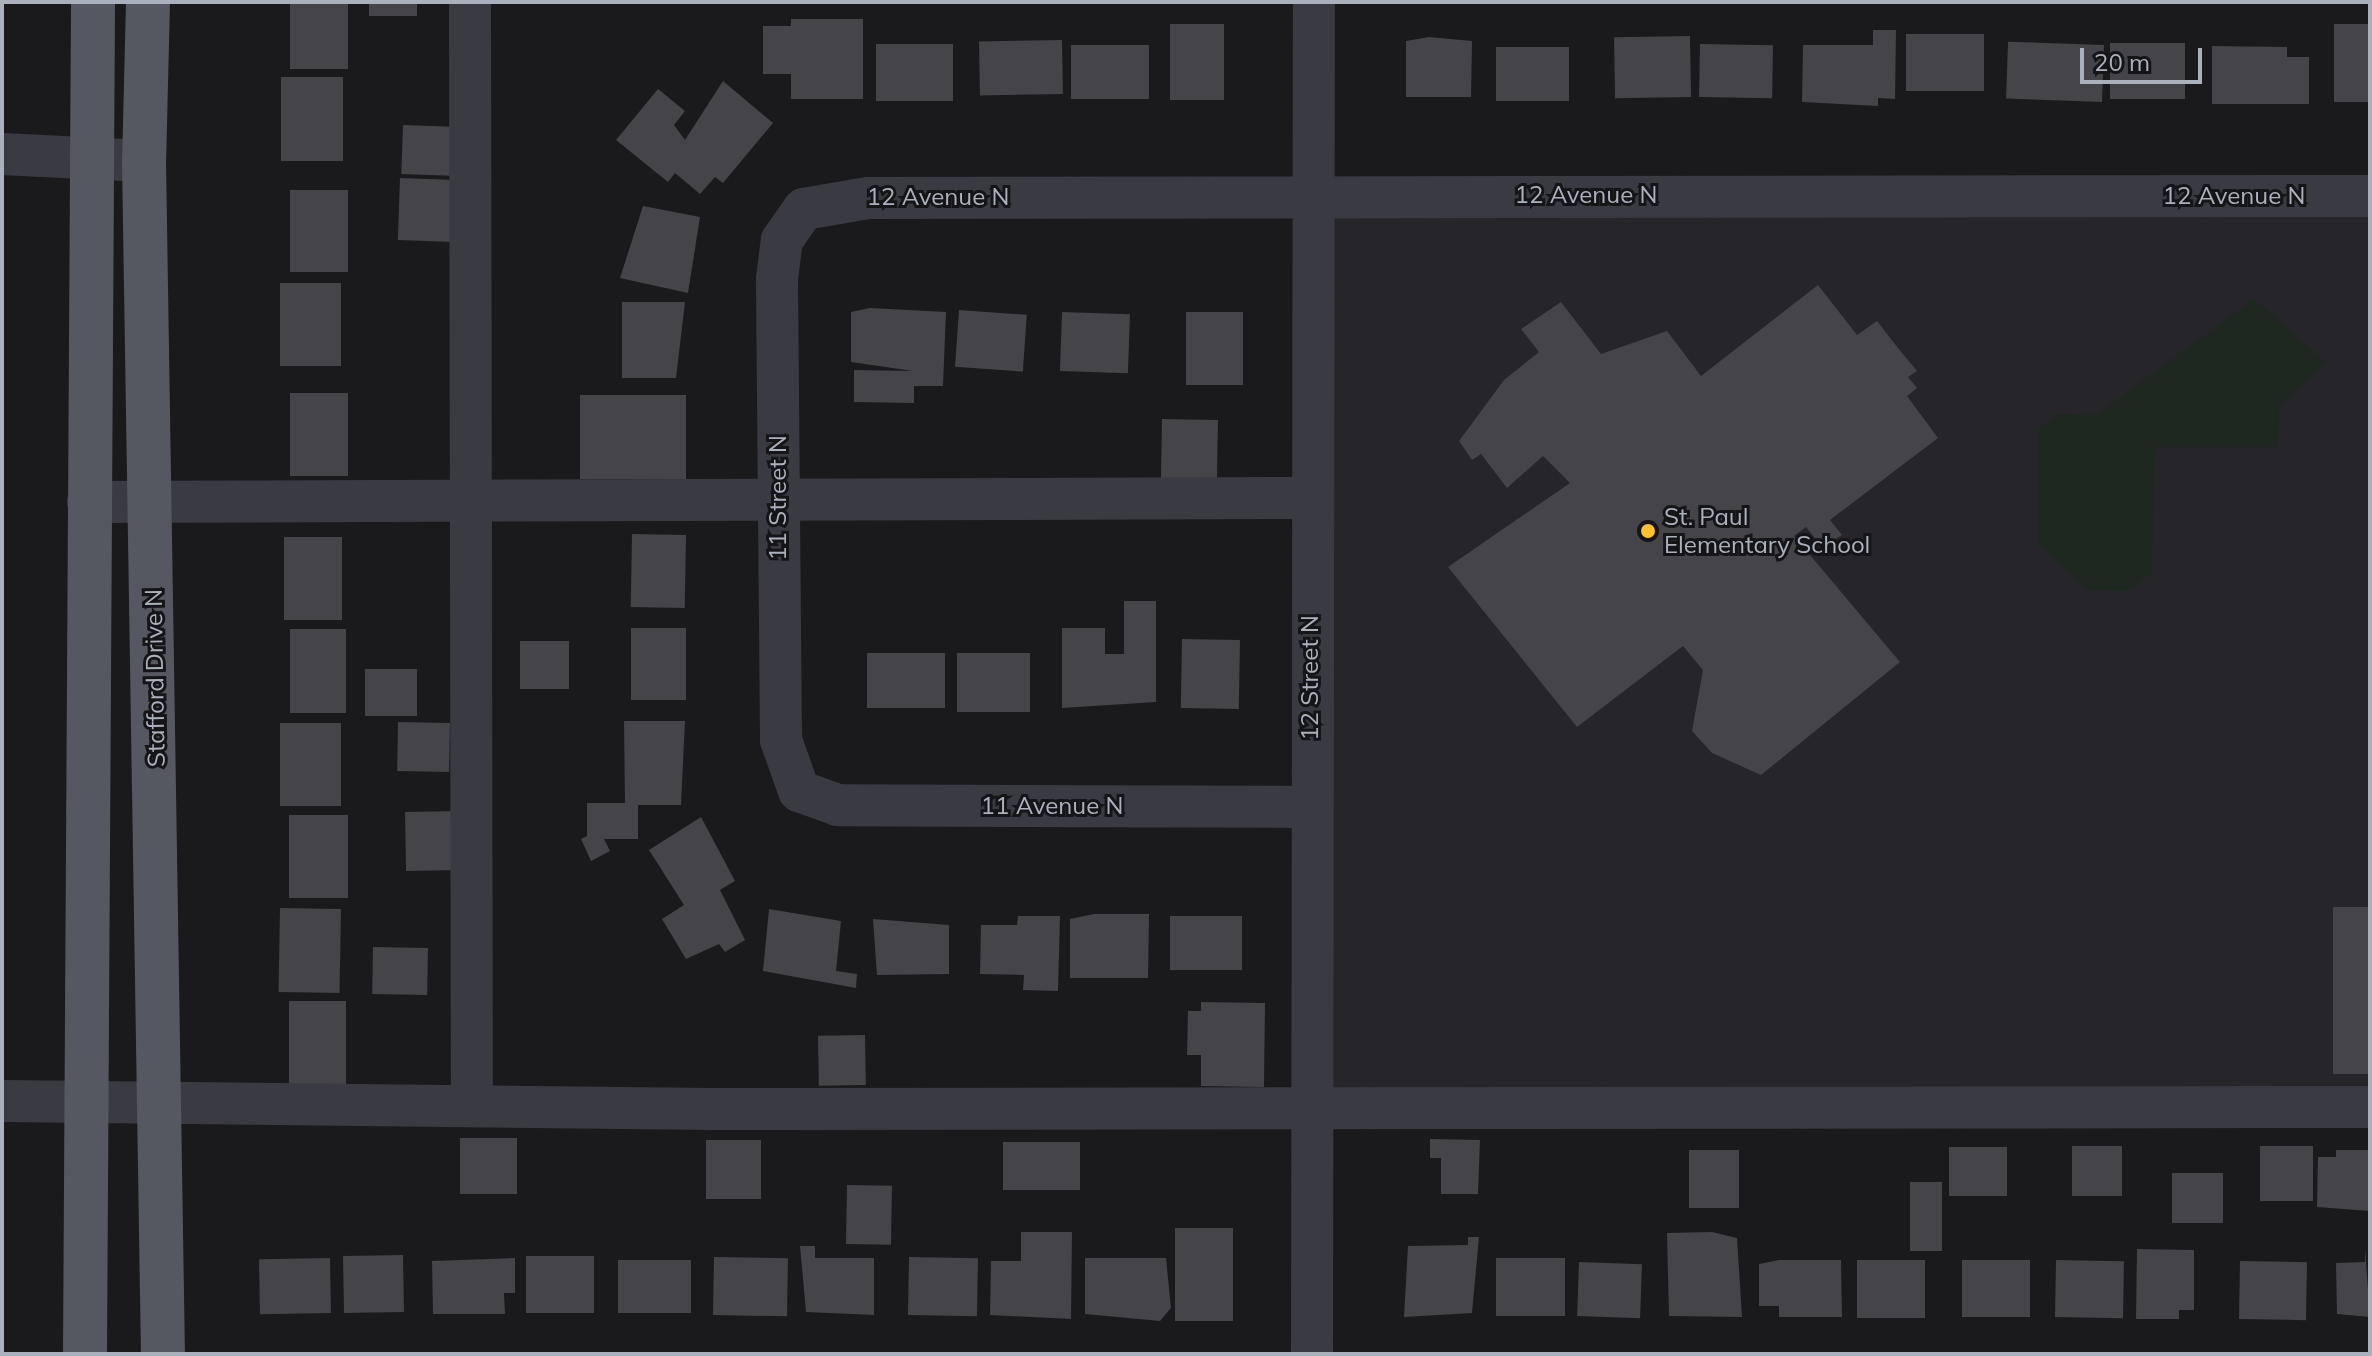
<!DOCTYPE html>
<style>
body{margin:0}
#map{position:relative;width:2372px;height:1356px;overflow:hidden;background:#1a1a1c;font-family:Mulish,sans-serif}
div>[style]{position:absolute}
.built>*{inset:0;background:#262529;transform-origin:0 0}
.green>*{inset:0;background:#1f2820}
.building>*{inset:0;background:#444449;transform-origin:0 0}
.minor>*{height:42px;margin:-21px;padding:0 21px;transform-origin:21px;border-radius:21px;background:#3a3b42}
.major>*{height:44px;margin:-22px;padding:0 22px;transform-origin:22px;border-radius:22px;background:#565861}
.dots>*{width:22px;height:22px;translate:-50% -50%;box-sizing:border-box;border:4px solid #151417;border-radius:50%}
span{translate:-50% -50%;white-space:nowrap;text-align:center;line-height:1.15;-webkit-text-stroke:6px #151417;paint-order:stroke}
.street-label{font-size:24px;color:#abb0bd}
.poi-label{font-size:24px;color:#abb0bd}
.left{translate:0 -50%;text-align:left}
.frame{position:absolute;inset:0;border:4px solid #abb0bd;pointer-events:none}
.scale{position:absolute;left:2080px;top:48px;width:122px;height:36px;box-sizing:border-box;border:4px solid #abb0bd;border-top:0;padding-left:10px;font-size:24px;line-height:28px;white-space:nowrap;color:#abb0bd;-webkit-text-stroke:6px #151417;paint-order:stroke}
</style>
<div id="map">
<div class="built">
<i style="left:1309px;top:195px;width:1061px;height:892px"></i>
</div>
<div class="green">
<i style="clip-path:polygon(2254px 299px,2326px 362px,2279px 406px,2278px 447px,2155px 447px,2152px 572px,2131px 590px,2088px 590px,2038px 543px,2038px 430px,2057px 414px,2096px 415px)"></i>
</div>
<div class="building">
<i style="left:290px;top:2px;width:58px;height:67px"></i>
<i style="left:369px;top:2px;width:48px;height:14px"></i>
<i style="clip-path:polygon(791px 19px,863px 19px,863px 99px,791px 99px,791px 74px,763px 74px,763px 26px,791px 26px)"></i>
<i style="left:1170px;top:24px;width:54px;height:76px"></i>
<i style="left:2334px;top:24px;width:36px;height:78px"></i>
<i style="clip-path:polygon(1873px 30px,1896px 30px,1895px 99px,1878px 98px,1878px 106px,1802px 102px,1803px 45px,1873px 45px)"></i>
<i style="left:1906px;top:34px;width:78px;height:57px"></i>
<i style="left:1690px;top:36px;width:61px;height:76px;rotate:89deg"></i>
<i style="clip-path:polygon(1429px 37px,1472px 41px,1471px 97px,1406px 97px,1406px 41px)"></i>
<i style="left:1062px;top:40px;width:54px;height:83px;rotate:89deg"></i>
<i style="left:2110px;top:43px;width:75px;height:56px"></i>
<i style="left:876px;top:44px;width:77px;height:57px"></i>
<i style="left:1700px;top:44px;width:73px;height:53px;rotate:1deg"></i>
<i style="left:1071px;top:45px;width:78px;height:54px"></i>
<i style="left:2104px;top:45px;width:57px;height:96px;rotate:92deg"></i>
<i style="clip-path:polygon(2212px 46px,2287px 47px,2287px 57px,2309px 57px,2309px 104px,2212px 104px)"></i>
<i style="left:1496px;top:47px;width:73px;height:54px"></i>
<i style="left:281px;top:77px;width:62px;height:84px"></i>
<i style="clip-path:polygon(723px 81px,773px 123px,723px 183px,715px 177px,700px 194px,675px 173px,668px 182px,616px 140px,658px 89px,685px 111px,674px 125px,685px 140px)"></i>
<i style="left:403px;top:125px;width:49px;height:49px;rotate:2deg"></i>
<i style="left:400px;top:178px;width:57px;height:62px;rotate:2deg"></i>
<i style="left:290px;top:190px;width:58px;height:82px"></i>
<i style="clip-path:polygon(643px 206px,700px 217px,688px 293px,620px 278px)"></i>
<i style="left:280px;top:283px;width:61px;height:83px"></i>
<i style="clip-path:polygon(1818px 285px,1857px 335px,1877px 321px,1898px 348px,1917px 371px,1908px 377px,1917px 388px,1907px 396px,1938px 438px,1830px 520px,1842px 535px,1822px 547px,1806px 527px,1794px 536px,1900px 662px,1761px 775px,1712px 753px,1692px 731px,1703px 670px,1683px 646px,1577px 727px,1448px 567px,1570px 483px,1543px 456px,1507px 488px,1481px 454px,1472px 460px,1459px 441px,1504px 380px,1539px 352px,1521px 329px,1561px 302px,1601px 354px,1667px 331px,1701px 376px)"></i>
<i style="clip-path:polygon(622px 302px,685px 302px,676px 378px,622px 378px)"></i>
<i style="clip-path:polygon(870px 308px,946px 312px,943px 386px,914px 386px,914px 403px,854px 402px,854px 370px,913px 371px,851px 362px,851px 312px)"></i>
<i style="left:959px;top:310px;width:68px;height:57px;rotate:4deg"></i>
<i style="left:1062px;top:312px;width:68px;height:59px;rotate:2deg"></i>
<i style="left:1186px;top:312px;width:57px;height:73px"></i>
<i style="left:290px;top:393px;width:58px;height:83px"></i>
<i style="left:580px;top:395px;width:106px;height:84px"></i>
<i style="left:1162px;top:419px;width:56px;height:62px;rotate:1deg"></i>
<i style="left:632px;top:534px;width:54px;height:73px;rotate:1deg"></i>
<i style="left:284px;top:537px;width:58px;height:83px"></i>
<i style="clip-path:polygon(1124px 601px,1156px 601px,1156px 702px,1062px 708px,1062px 628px,1105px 628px,1105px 654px,1124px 654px)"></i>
<i style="left:631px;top:628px;width:55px;height:72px"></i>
<i style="left:290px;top:629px;width:56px;height:84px"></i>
<i style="left:1182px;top:639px;width:58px;height:69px;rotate:1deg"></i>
<i style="left:520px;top:641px;width:49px;height:48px"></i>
<i style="left:867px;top:653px;width:78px;height:55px"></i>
<i style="left:957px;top:653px;width:73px;height:59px"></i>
<i style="left:365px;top:669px;width:52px;height:47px"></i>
<i style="clip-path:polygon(624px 721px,685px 721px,681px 805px,638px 805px,638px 839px,604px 839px,610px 851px,591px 861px,581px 839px,587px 836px,587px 803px,625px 803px)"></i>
<i style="left:398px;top:722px;width:52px;height:49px;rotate:1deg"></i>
<i style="left:280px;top:723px;width:61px;height:83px"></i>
<i style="left:458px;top:811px;width:59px;height:53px;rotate:89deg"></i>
<i style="left:289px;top:815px;width:59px;height:83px"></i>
<i style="clip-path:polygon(701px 817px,735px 881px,720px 890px,745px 940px,725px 952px,719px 944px,686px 959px,662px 919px,684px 905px,649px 850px)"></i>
<i style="left:2333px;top:907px;width:37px;height:167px"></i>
<i style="left:280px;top:908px;width:61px;height:84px;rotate:1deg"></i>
<i style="clip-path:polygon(769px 909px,841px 921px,836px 971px,857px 974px,856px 988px,763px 971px)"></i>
<i style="clip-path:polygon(1094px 914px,1149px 914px,1148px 978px,1070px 978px,1070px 919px)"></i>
<i style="clip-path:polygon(1018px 916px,1060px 916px,1058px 991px,1023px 990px,1024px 975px,980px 974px,981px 925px,1017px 925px)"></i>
<i style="left:1170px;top:916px;width:72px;height:54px"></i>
<i style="clip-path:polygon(873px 919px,949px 925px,949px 974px,877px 975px)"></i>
<i style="left:373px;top:947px;width:55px;height:47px;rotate:1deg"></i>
<i style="left:289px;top:1001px;width:57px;height:84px"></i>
<i style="clip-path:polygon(1201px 1002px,1265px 1003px,1264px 1087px,1201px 1086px,1201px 1055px,1187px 1055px,1188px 1011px,1201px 1011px)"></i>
<i style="left:865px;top:1035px;width:50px;height:47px;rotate:89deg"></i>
<i style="left:460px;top:1138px;width:57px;height:56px"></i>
<i style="clip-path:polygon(1430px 1139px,1480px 1140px,1478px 1194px,1441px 1194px,1441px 1158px,1430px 1158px)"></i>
<i style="left:706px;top:1140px;width:55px;height:59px"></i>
<i style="left:1003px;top:1142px;width:77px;height:48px"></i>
<i style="left:2072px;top:1146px;width:50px;height:50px"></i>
<i style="left:2260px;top:1146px;width:53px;height:55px"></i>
<i style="left:1949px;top:1147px;width:58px;height:49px"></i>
<i style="left:1689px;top:1150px;width:50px;height:58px"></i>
<i style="clip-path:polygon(2336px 1150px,2370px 1150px,2370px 1211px,2317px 1207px,2318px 1157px,2336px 1157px)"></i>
<i style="left:2172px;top:1173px;width:51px;height:50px"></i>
<i style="left:1910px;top:1182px;width:32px;height:69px"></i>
<i style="left:847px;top:1185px;width:45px;height:59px;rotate:1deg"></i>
<i style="left:1175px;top:1228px;width:58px;height:93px"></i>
<i style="clip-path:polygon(1021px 1232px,1072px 1232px,1071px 1319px,990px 1315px,991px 1261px,1021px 1261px)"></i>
<i style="clip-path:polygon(1712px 1232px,1737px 1238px,1742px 1317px,1669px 1316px,1667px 1233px)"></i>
<i style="clip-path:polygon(1468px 1237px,1479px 1237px,1472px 1313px,1404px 1317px,1408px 1246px,1468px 1245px)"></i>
<i style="clip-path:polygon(800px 1246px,815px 1246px,815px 1258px,874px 1258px,874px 1315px,806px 1312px)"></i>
<i style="clip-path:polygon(2365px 1248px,2370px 1317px,2337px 1314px,2336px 1263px,2365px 1262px)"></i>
<i style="clip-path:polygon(2137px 1249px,2194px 1250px,2194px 1310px,2179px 1310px,2179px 1319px,2136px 1319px)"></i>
<i style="left:403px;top:1255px;width:57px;height:60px;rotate:89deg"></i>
<i style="left:526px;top:1256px;width:68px;height:57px"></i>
<i style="left:714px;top:1257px;width:74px;height:58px;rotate:1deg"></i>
<i style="left:909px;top:1257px;width:69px;height:58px;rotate:1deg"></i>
<i style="left:330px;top:1258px;width:55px;height:71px;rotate:89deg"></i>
<i style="clip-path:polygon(515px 1258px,515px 1293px,504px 1293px,505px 1314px,433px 1314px,432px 1261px)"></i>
<i style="clip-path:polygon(1085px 1258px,1166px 1258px,1171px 1308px,1160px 1321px,1085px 1314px)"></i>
<i style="left:1496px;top:1258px;width:69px;height:58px"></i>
<i style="left:618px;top:1260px;width:73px;height:53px"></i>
<i style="clip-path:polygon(1779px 1260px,1841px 1260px,1842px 1317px,1779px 1317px,1779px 1306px,1759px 1306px,1759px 1264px)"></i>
<i style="left:1857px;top:1260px;width:68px;height:58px"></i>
<i style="left:1962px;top:1260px;width:68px;height:57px"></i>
<i style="left:2056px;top:1260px;width:68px;height:57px;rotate:1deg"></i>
<i style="left:2240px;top:1261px;width:67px;height:58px;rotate:1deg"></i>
<i style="left:1579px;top:1262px;width:63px;height:54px;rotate:2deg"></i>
</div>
<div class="minor">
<i style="left:470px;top:2px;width:1103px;rotate:89.9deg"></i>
<i style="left:2px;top:154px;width:142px;rotate:2.8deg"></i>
<i style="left:88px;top:502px;width:1222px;rotate:-0.19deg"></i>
<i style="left:1310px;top:807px;width:472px;rotate:-179.8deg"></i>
<i style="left:838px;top:805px;width:41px;rotate:-160.3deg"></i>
<i style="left:799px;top:791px;width:54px;rotate:-109.4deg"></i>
<i style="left:781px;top:740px;width:461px;rotate:-90.5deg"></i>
<i style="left:777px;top:279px;width:39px;rotate:-83deg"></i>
<i style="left:782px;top:240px;width:38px;rotate:-55deg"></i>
<i style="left:804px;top:209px;width:65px;rotate:-9.8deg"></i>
<i style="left:868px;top:198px;width:1502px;rotate:-0.08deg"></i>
<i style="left:2px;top:1101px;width:712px;rotate:0.64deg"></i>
<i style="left:714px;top:1109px;width:1656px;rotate:-0.07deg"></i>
<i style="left:1312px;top:1354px;width:1352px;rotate:-89.92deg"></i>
</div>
<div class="major">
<i style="left:148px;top:2px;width:159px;rotate:91.4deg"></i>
<i style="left:144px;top:161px;width:1193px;rotate:89.09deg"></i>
<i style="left:85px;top:1354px;width:1352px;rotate:-89.66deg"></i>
</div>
<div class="dots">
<i style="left:1648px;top:531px;background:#ffc12f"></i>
</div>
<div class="street-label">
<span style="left:1586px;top:195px">12 Avenue N</span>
<span style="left:2234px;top:196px">12 Avenue N</span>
<span style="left:938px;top:197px">12 Avenue N</span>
<span style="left:778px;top:498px;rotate:-90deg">11 Street N</span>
<span style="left:155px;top:678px;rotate:-91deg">Stafford Drive N</span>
<span style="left:1310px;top:678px;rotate:-90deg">12 Street N</span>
<span style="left:1052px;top:806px">11 Avenue N</span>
</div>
<div class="poi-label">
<span class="left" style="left:1664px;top:531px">St. Paul<br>Elementary School</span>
</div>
<div class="frame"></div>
<div class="scale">20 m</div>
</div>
